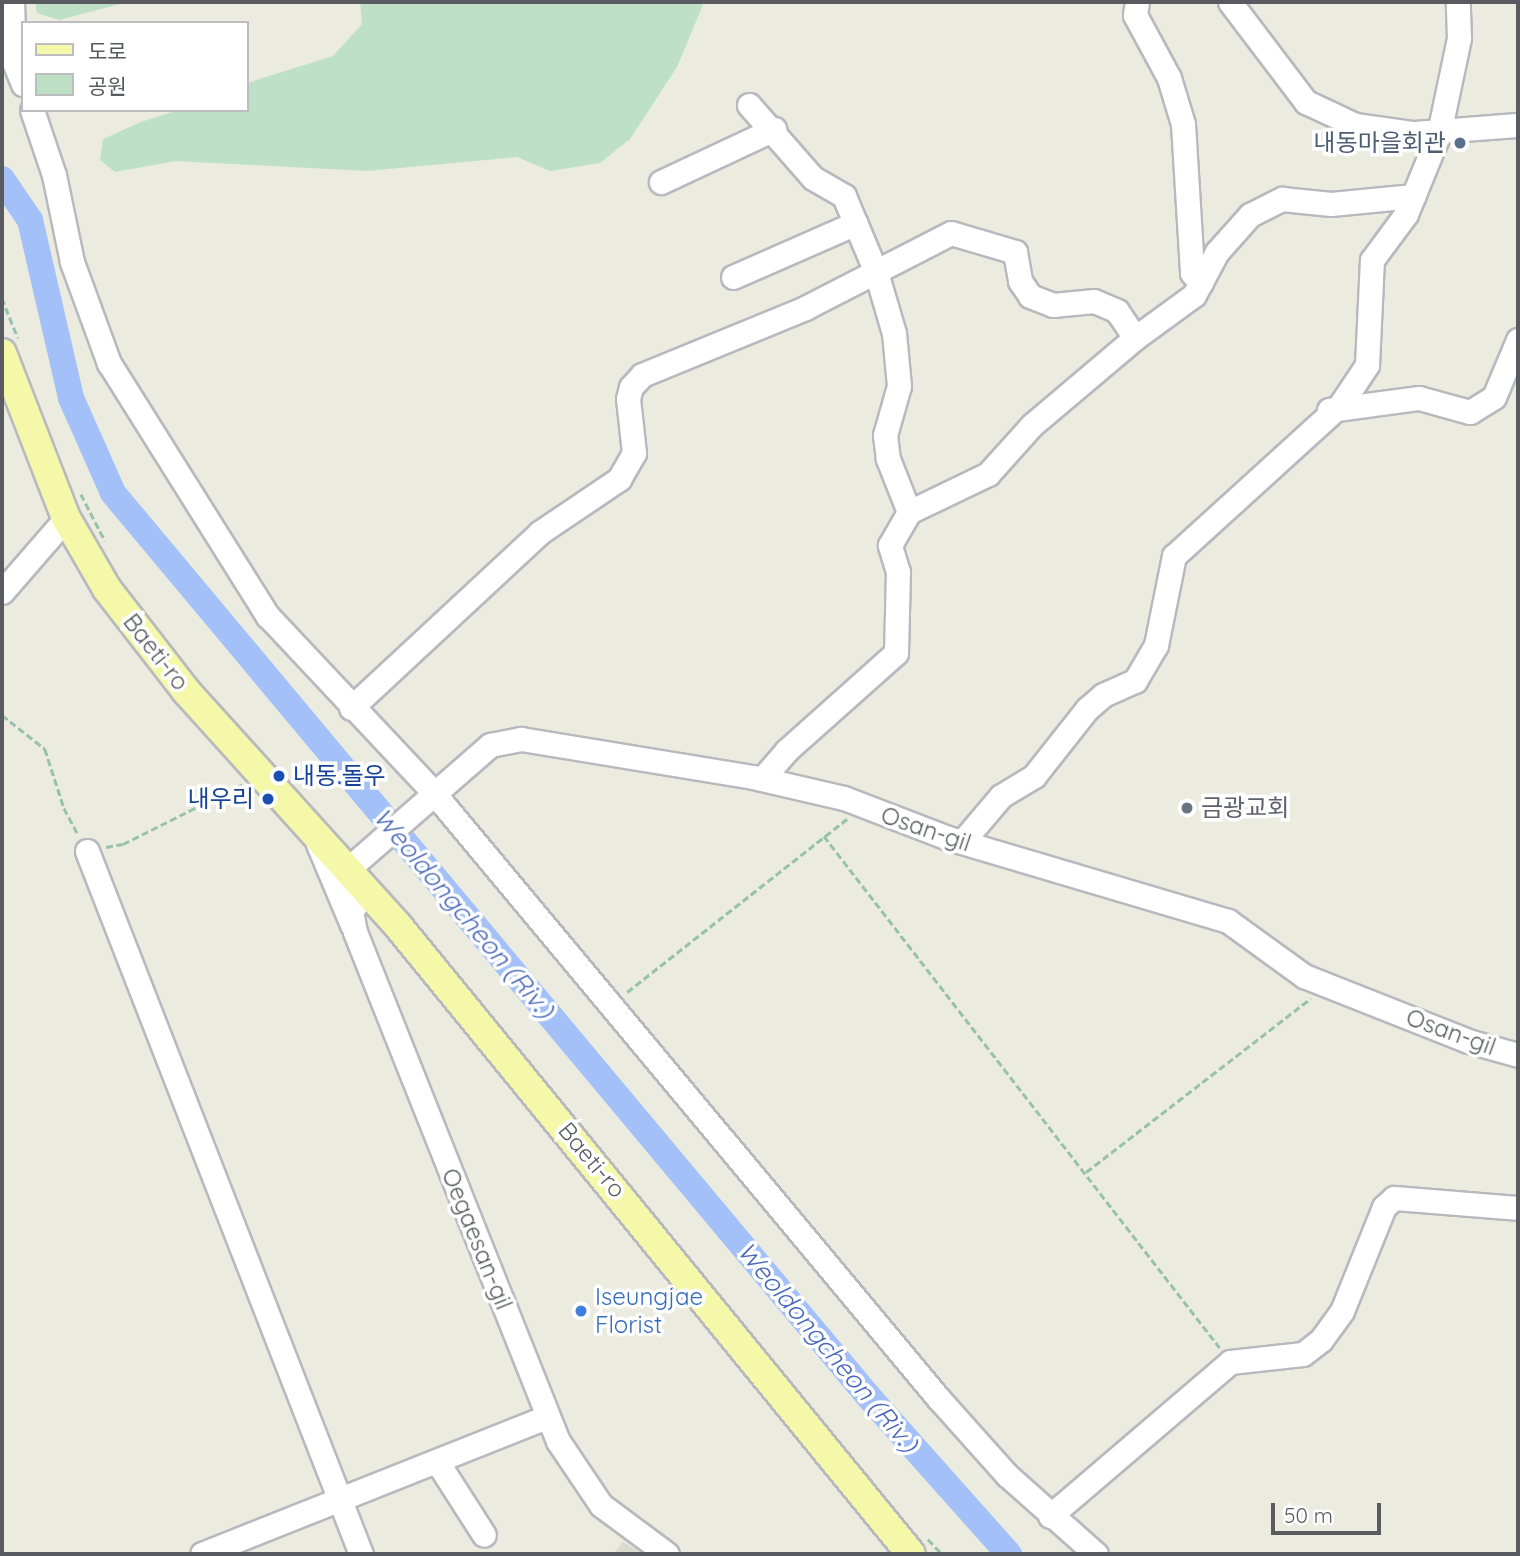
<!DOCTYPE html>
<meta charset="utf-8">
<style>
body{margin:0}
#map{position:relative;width:1520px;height:1556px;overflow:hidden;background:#ebebe0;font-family:Quicksand,"Noto Sans KR",sans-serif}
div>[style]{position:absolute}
.education>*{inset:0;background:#dbdacf}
.green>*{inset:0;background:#bee1c5}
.river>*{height:26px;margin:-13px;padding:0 13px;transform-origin:13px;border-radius:13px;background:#a3c1f8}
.path>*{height:2.5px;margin-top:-1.25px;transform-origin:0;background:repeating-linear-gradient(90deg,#98c1ad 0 7px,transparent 0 10.5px)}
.roads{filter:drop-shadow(2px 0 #b8b9be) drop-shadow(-2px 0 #b8b9be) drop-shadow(0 2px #b8b9be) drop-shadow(0 -2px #b8b9be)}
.minor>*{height:23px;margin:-11.5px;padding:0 11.5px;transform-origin:11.5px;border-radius:11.5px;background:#fff}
.major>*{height:28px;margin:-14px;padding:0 14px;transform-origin:14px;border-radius:14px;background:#f5f8a8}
.dots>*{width:19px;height:19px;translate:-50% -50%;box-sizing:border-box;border:4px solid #fff;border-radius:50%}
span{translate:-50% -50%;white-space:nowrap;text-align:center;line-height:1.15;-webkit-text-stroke:7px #fff;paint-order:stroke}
.service-label{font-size:24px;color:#4e5e75}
.right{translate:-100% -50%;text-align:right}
.street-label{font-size:24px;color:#595b60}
.transit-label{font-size:24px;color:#164399}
.left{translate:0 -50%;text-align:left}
.worship-label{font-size:24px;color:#5b616d}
.shop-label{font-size:24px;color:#366cbe}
.water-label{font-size:26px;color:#4968b9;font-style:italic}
.frame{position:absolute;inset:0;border:4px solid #595b60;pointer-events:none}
.legend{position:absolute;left:21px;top:21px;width:228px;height:91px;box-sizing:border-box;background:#fff;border:2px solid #bdbdbf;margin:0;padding:9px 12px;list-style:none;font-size:21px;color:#595b60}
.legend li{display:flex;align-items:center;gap:14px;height:35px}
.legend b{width:35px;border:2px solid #bdbdbf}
.scale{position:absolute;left:1271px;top:1503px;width:110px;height:32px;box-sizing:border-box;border:4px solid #595b60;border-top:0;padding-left:9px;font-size:21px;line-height:24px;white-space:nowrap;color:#595b60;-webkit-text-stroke:5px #fff;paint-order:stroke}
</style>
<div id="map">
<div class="education">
<i style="clip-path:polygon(623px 1542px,644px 1554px,613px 1554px)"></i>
</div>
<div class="green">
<i style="clip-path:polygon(35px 2px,128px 2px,59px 20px,37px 13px)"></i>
<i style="clip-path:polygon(360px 2px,704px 2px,677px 67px,630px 139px,600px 163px,550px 171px,517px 157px,367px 171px,176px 161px,115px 172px,100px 160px,103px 139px,141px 122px,178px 110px,247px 110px,247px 83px,333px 56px,362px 24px)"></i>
</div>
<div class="river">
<i style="left:2px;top:179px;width:50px;rotate:55.7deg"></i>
<i style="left:30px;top:220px;width:183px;rotate:77deg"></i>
<i style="left:71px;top:398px;width:104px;rotate:66.1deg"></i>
<i style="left:113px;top:493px;width:1177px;rotate:50.1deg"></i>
<i style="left:868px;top:1396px;width:212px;rotate:48.3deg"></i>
</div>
<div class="path">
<i style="left:2px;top:298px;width:43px;rotate:68.2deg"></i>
<i style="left:81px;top:494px;width:53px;rotate:62.9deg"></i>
<i style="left:2px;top:715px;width:55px;rotate:38.3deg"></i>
<i style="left:45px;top:749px;width:62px;rotate:72.1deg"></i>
<i style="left:64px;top:808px;width:30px;rotate:62deg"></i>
<i style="left:824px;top:836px;width:647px;rotate:52.28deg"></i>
<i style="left:106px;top:847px;width:17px;rotate:-10deg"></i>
<i style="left:123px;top:844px;width:134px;rotate:-26.6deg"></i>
<i style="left:627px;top:992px;width:280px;rotate:-38.2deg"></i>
<i style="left:1086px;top:1172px;width:284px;rotate:-37.7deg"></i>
<i style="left:928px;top:1539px;width:21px;rotate:47deg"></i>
</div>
<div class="roads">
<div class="minor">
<i style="left:12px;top:2px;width:60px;rotate:88.1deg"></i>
<i style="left:14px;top:62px;width:24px;rotate:68deg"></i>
<i style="left:1137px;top:2px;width:13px;rotate:99deg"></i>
<i style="left:1135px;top:15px;width:72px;rotate:61.6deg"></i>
<i style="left:1169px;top:78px;width:48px;rotate:73.1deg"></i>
<i style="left:1183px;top:124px;width:149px;rotate:86.5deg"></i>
<i style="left:1192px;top:273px;width:13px;rotate:45deg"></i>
<i style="left:1230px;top:2px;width:126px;rotate:52.8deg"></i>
<i style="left:1306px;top:102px;width:54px;rotate:25.1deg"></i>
<i style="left:1355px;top:125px;width:59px;rotate:7.9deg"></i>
<i style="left:1413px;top:133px;width:105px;rotate:-4.4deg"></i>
<i style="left:749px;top:105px;width:97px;rotate:48.8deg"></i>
<i style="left:813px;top:178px;width:36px;rotate:30deg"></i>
<i style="left:844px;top:196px;width:82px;rotate:67.2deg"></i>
<i style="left:876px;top:272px;width:64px;rotate:73.6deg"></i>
<i style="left:894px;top:333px;width:53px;rotate:84.6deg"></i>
<i style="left:899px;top:386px;width:51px;rotate:105.9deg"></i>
<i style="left:885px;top:435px;width:24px;rotate:83deg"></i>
<i style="left:888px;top:459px;width:57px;rotate:68.4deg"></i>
<i style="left:32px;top:110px;width:69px;rotate:71.3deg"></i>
<i style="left:54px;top:175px;width:89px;rotate:78.3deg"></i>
<i style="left:72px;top:262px;width:108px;rotate:69.9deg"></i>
<i style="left:109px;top:363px;width:299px;rotate:57.9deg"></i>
<i style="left:268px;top:616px;width:241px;rotate:46.8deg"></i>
<i style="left:433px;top:792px;width:790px;rotate:50.19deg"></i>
<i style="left:939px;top:1399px;width:102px;rotate:48.2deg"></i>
<i style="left:1007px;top:1475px;width:119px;rotate:41.6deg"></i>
<i style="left:661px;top:182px;width:125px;rotate:-25.1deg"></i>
<i style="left:733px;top:277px;width:134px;rotate:-23.7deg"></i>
<i style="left:1329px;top:410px;width:91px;rotate:-7.6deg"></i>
<i style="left:1419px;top:398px;width:53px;rotate:15.4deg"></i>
<i style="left:1470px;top:412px;width:28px;rotate:-32deg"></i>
<i style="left:1494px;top:397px;width:62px;rotate:-67.2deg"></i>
<i style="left:2px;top:592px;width:98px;rotate:-49.1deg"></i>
<i style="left:351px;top:708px;width:257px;rotate:-42.9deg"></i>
<i style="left:539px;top:533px;width:97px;rotate:-34deg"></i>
<i style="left:619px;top:479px;width:30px;rotate:-60deg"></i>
<i style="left:634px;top:453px;width:54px;rotate:-96.3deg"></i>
<i style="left:628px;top:399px;width:12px;rotate:-76deg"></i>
<i style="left:631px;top:387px;width:16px;rotate:-47deg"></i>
<i style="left:642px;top:375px;width:176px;rotate:-22.3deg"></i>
<i style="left:805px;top:308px;width:164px;rotate:-27.2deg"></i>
<i style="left:951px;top:233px;width:67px;rotate:16.5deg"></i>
<i style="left:1015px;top:252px;width:29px;rotate:80deg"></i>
<i style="left:1020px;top:281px;width:18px;rotate:56deg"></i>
<i style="left:1030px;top:296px;width:25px;rotate:21deg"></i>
<i style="left:1053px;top:305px;width:41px;rotate:-5.6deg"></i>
<i style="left:1094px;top:301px;width:25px;rotate:23deg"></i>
<i style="left:1117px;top:311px;width:32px;rotate:56deg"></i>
<i style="left:762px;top:779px;width:37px;rotate:-49deg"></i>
<i style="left:786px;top:751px;width:147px;rotate:-41.7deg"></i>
<i style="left:896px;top:653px;width:81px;rotate:-88.6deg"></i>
<i style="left:898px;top:572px;width:28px;rotate:-107deg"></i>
<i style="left:890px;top:545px;width:38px;rotate:-60deg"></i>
<i style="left:909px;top:512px;width:88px;rotate:-25.7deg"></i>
<i style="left:988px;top:474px;width:66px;rotate:-48.1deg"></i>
<i style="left:1032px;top:425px;width:135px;rotate:-40.2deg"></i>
<i style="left:1135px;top:338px;width:73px;rotate:-36.1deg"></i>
<i style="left:1194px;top:295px;width:49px;rotate:-61.9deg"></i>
<i style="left:1217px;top:252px;width:50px;rotate:-48.3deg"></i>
<i style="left:1250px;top:215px;width:36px;rotate:-27deg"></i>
<i style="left:1282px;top:199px;width:49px;rotate:5.8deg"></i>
<i style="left:1331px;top:204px;width:83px;rotate:-5.5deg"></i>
<i style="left:962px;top:842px;width:60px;rotate:-49.7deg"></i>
<i style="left:1001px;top:796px;width:39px;rotate:-31deg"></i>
<i style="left:1034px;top:776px;width:85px;rotate:-51.7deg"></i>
<i style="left:1087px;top:709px;width:21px;rotate:-41deg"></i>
<i style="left:1103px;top:695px;width:35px;rotate:-24deg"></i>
<i style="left:1135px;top:681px;width:42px;rotate:-59.7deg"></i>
<i style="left:1156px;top:645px;width:91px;rotate:-78.6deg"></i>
<i style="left:1174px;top:556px;width:226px;rotate:-42.3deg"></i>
<i style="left:1341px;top:404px;width:47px;rotate:-56.3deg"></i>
<i style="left:1367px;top:365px;width:105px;rotate:-87.3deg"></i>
<i style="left:1372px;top:260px;width:57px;rotate:-53.5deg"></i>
<i style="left:1406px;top:214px;width:87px;rotate:-67.8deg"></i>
<i style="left:1439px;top:133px;width:97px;rotate:-78.1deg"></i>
<i style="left:1459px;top:38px;width:36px;rotate:-92deg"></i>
<i style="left:318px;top:844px;width:88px;rotate:67.2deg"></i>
<i style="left:87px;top:851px;width:755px;rotate:68.71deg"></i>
<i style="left:348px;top:869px;width:189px;rotate:-41.1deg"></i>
<i style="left:490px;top:745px;width:32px;rotate:-11deg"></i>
<i style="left:521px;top:739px;width:235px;rotate:9.3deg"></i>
<i style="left:753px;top:777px;width:93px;rotate:13deg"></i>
<i style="left:844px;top:798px;width:111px;rotate:21deg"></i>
<i style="left:948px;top:838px;width:292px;rotate:16.5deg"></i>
<i style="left:1228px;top:921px;width:94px;rotate:35.9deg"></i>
<i style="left:1304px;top:976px;width:176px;rotate:21.6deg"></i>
<i style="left:1468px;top:1041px;width:52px;rotate:15.6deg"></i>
<i style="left:366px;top:891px;width:25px;rotate:127deg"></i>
<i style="left:351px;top:911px;width:21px;rotate:79deg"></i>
<i style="left:355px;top:932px;width:548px;rotate:68.26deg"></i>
<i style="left:558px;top:1441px;width:77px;rotate:56.1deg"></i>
<i style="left:601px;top:1505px;width:82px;rotate:36.6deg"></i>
<i style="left:438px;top:1463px;width:85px;rotate:57.4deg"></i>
<i style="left:1050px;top:1516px;width:237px;rotate:-40.5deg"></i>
<i style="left:1230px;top:1362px;width:73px;rotate:-6.3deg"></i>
<i style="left:1303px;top:1354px;width:23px;rotate:-38deg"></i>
<i style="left:1321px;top:1340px;width:36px;rotate:-54deg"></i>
<i style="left:1342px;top:1311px;width:112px;rotate:-68deg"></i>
<i style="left:1384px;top:1207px;width:13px;rotate:-42deg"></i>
<i style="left:1394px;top:1198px;width:124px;rotate:4.6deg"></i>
<i style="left:202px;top:1554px;width:371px;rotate:-21.7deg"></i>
</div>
<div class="major">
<i style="left:2px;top:353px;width:177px;rotate:68.8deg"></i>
<i style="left:66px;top:518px;width:82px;rotate:60deg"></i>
<i style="left:107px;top:589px;width:129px;rotate:52.2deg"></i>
<i style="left:186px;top:691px;width:318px;rotate:47.9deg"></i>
<i style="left:399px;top:927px;width:809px;rotate:50.77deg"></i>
</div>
</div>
<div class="dots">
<i style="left:1460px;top:143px;background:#5c6f8a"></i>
<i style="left:279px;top:776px;background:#1a4fb4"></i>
<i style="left:268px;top:799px;background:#1a4fb4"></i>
<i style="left:1187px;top:808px;background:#6b7280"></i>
<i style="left:581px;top:1311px;background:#3f7fe0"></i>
</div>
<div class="service-label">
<span class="right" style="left:1446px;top:143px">내동마을회관</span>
</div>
<div class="street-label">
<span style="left:156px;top:652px;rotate:52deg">Baeti-ro</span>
<span style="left:926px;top:829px;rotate:19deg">Osan-gil</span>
<span style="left:1451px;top:1032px;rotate:20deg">Osan-gil</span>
<span style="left:592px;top:1160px;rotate:50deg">Baeti-ro</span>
<span style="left:477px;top:1239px;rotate:68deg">Oegaesan-gil</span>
</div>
<div class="transit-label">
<span class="left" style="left:293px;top:776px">내동.돌우</span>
<span class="right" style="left:254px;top:799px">내우리</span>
</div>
<div class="worship-label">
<span class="left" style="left:1201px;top:808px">금광교회</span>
</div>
<div class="shop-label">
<span class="left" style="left:595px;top:1311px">Iseungjae<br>Florist</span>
</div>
<div class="water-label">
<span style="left:464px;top:913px;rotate:50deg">Weoldongcheon (Riv.)</span>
<span style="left:828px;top:1347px;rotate:50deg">Weoldongcheon (Riv.)</span>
</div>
<div class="frame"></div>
<ul class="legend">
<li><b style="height:9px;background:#f5f8a8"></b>도로</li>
<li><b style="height:19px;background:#bee1c5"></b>공원</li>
</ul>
<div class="scale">50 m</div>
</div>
